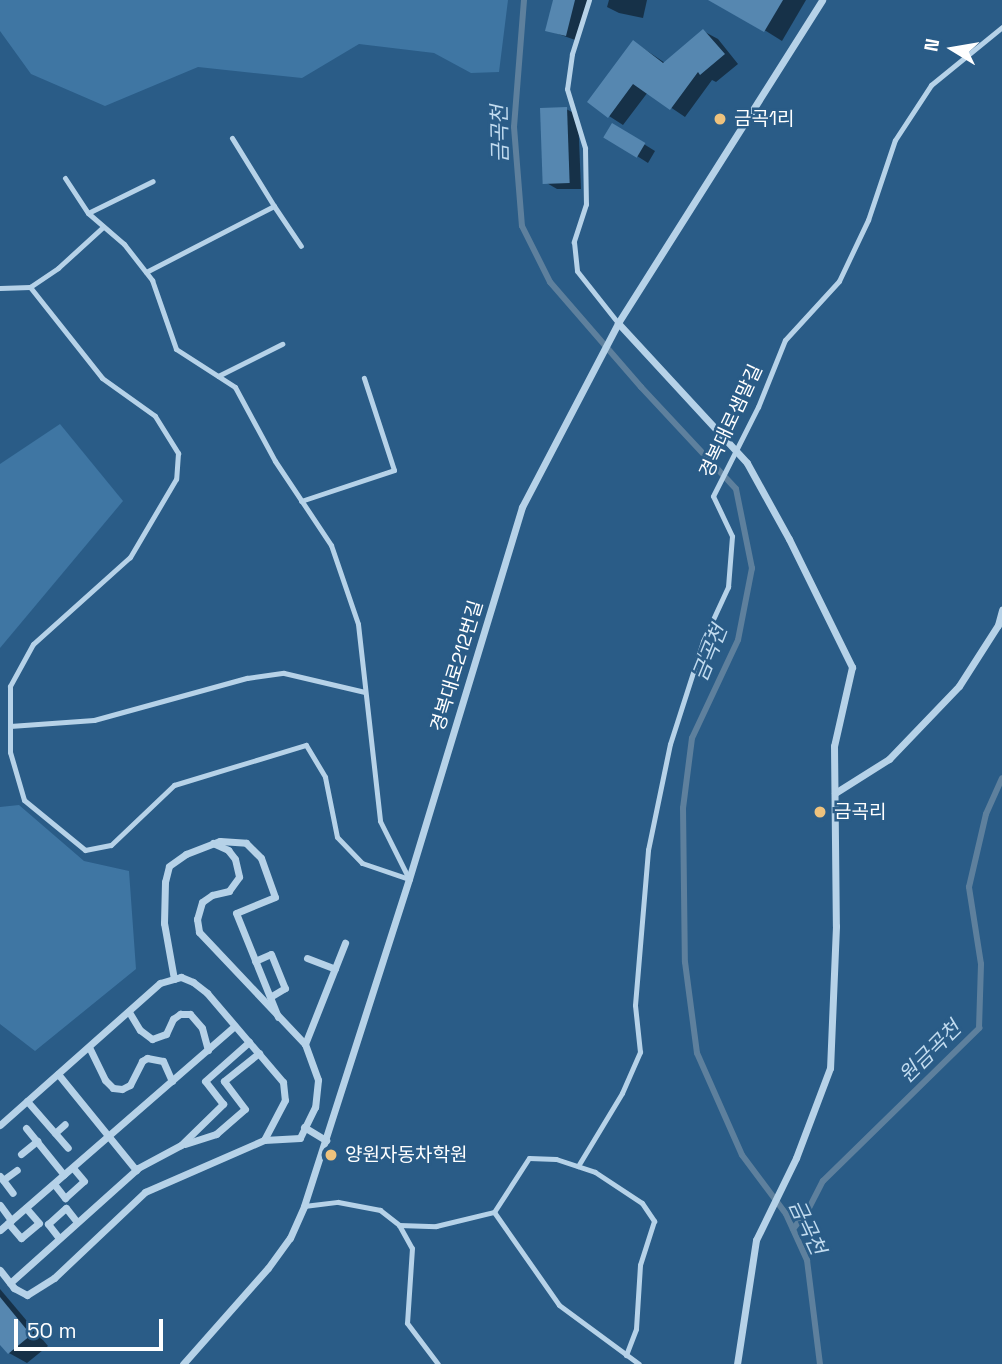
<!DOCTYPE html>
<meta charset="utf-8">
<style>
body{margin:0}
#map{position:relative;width:1002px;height:1364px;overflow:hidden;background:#2a5c87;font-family:"Space Grotesk","Noto Sans KR",sans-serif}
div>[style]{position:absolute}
.green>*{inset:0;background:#3f76a3}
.shadow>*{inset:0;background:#0007}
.stream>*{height:6px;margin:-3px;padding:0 3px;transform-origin:3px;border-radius:3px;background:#5e809d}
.building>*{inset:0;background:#5687b0;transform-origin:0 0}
.service>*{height:5px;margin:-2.5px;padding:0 2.5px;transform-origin:2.5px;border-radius:2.5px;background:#b6d2e8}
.minor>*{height:7px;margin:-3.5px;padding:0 3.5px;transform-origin:3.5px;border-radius:3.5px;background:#b6d2e8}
.dots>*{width:19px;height:19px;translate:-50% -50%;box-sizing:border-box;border:4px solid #2a5c87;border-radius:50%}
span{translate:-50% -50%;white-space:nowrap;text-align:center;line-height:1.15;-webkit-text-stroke:5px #2a5c87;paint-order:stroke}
.poi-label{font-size:19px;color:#fff}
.left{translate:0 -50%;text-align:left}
.street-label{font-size:19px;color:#fff}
.water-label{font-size:21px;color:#c1dbef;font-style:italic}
.north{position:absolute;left:918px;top:14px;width:70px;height:70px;-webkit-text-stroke:5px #2a5c87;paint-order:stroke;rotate:281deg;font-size:19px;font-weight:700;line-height:28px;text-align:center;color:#fff}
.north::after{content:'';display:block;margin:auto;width:24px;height:32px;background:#fff;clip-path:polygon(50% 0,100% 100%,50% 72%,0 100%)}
.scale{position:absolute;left:14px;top:1319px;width:149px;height:32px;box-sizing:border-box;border:4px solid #fff;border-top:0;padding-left:9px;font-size:21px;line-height:24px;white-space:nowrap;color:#fff;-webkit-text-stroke:5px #2a5c87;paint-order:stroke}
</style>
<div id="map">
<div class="green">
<i style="clip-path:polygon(0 0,508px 0,499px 72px,471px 73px,434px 53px,359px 44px,302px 78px,198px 67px,105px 106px,31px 74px,0 31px)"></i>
<i style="clip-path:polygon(60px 424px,123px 501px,0 648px,0 464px)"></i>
<i style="clip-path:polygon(19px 805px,84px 861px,129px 871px,136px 969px,35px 1051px,0 1024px,0 807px)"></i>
</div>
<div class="shadow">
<i style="clip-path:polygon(554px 0,589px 0,578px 41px,547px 30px)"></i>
<i style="clip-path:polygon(609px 0,647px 0,643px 18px,619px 13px,607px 7px)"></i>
<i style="clip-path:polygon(716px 0,806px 0,782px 41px)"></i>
<i style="clip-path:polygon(703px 31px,718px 39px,738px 64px,716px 82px,712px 80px,685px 117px,648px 92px,623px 125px,609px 116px,634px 42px,665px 63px)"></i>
<i style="clip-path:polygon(566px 109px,578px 115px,581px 189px,557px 189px,545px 182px)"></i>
<i style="clip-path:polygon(613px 125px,655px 151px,648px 163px,637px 156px)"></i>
<i style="clip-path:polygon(0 1289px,48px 1346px,27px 1363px,9px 1353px,0 1342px)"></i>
</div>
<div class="stream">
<i style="left:524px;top:0;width:127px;rotate:94.5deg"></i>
<i style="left:514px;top:127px;width:99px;rotate:85.4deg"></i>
<i style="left:522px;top:226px;width:63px;rotate:63.4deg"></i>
<i style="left:550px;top:282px;width:139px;rotate:49.1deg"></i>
<i style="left:641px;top:387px;width:139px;rotate:47deg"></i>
<i style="left:736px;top:489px;width:81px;rotate:78.6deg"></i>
<i style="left:752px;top:568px;width:73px;rotate:101deg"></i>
<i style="left:738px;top:640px;width:108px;rotate:115.1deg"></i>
<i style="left:692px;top:738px;width:71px;rotate:97.3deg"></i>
<i style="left:683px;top:808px;width:154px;rotate:89.3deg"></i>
<i style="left:685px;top:962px;width:92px;rotate:82.5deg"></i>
<i style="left:697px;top:1053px;width:111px;rotate:66.2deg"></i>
<i style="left:742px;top:1155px;width:74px;rotate:53.3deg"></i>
<i style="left:786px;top:1214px;width:51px;rotate:65.5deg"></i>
<i style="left:807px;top:1260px;width:105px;rotate:82.9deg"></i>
<i style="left:793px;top:1229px;width:22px;rotate:-51deg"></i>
<i style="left:807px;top:1212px;width:35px;rotate:-63deg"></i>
<i style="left:823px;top:1181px;width:219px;rotate:-44.4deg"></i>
<i style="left:979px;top:1028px;width:64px;rotate:-88.2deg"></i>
<i style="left:981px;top:964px;width:78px;rotate:-98.9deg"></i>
<i style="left:969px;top:887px;width:75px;rotate:-76.9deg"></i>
<i style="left:986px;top:814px;width:39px;rotate:-66deg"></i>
</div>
<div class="building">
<i style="clip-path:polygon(553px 0,575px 0,566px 36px,545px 31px)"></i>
<i style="clip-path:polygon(708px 0,783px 0,764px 32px)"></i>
<i style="clip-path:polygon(703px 29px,725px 54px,700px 75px,698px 72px,670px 110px,633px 84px,608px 118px,587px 102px,633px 40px,663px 63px)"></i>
<i style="left:567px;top:107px;width:76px;height:27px;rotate:88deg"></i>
<i style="left:612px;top:123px;width:39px;height:17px;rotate:31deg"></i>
<i style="clip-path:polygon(0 1297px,31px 1335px,8px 1354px,0 1345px)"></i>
</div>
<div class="service">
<i style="left:589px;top:0;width:57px;rotate:107.5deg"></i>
<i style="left:572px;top:54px;width:35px;rotate:98deg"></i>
<i style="left:567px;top:89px;width:62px;rotate:73deg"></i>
<i style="left:585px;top:148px;width:56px;rotate:89deg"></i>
<i style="left:586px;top:204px;width:40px;rotate:108deg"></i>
<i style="left:574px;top:242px;width:29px;rotate:84deg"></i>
<i style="left:577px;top:271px;width:66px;rotate:51.7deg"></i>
<i style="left:65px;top:178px;width:42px;rotate:56.7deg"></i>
<i style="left:88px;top:213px;width:48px;rotate:40.7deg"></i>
<i style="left:124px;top:244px;width:46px;rotate:52.1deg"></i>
<i style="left:152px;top:280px;width:73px;rotate:70.8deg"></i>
<i style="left:176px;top:349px;width:70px;rotate:32.8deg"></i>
<i style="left:235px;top:387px;width:84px;rotate:61.6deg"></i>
<i style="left:275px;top:461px;width:101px;rotate:56.3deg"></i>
<i style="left:331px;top:545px;width:83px;rotate:71.1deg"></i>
<i style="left:358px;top:624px;width:198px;rotate:83.6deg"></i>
<i style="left:380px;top:821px;width:65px;rotate:63.4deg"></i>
<i style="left:274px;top:206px;width:48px;rotate:56deg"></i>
<i style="left:88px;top:213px;width:72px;rotate:-26.2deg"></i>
<i style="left:146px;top:272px;width:144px;rotate:-27.3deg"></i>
<i style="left:274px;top:206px;width:80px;rotate:-121.7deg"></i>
<i style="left:30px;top:287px;width:116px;rotate:51.6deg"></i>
<i style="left:102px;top:378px;width:65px;rotate:35.6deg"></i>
<i style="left:155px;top:416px;width:44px;rotate:58.1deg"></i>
<i style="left:178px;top:453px;width:26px;rotate:94deg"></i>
<i style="left:176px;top:479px;width:91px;rotate:120.5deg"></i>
<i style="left:130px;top:557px;width:130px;rotate:138.1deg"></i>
<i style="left:33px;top:644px;width:48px;rotate:118.7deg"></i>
<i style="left:10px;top:686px;width:66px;rotate:90deg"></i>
<i style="left:10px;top:752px;width:50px;rotate:73.7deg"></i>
<i style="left:24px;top:800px;width:79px;rotate:39.3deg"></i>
<i style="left:85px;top:850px;width:26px;rotate:-11deg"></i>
<i style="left:111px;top:845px;width:87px;rotate:-43.6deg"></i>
<i style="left:174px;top:785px;width:138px;rotate:-16.9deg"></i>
<i style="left:306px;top:745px;width:37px;rotate:59deg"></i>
<i style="left:325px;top:777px;width:61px;rotate:78.7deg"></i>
<i style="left:337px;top:837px;width:36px;rotate:46deg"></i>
<i style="left:362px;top:863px;width:50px;rotate:18.8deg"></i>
<i style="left:0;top:288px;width:30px;rotate:-2deg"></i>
<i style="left:30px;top:287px;width:34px;rotate:-34deg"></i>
<i style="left:58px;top:268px;width:61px;rotate:-42.3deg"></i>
<i style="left:218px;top:376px;width:72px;rotate:-26.6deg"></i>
<i style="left:301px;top:501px;width:98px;rotate:-18.4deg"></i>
<i style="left:394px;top:470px;width:97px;rotate:-108.1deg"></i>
<i style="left:10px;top:726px;width:84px;rotate:-4.1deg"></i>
<i style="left:94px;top:720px;width:159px;rotate:-15.4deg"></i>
<i style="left:247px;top:678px;width:37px;rotate:-8deg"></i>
<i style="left:284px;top:673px;width:83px;rotate:13.2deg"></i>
<i style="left:578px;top:1166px;width:85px;rotate:-58.9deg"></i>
<i style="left:622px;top:1093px;width:45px;rotate:-66.3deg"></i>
<i style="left:640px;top:1052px;width:47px;rotate:-96.1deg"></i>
<i style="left:635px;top:1005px;width:156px;rotate:-85.2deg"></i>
<i style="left:648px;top:850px;width:108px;rotate:-78.3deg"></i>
<i style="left:670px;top:744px;width:108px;rotate:-72.2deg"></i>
<i style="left:703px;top:641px;width:60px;rotate:-65.2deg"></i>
<i style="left:728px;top:587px;width:51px;rotate:-85.5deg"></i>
<i style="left:732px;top:536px;width:44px;rotate:-115.4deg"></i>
<i style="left:713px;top:496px;width:100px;rotate:-63.2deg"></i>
<i style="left:758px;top:407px;width:72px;rotate:-68.1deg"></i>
<i style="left:785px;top:340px;width:80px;rotate:-47.5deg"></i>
<i style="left:839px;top:281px;width:68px;rotate:-64.6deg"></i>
<i style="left:868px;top:220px;width:84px;rotate:-71.4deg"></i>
<i style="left:895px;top:140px;width:66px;rotate:-56.8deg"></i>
<i style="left:931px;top:85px;width:92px;rotate:-39.2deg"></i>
<i style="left:304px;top:1206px;width:34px;rotate:-7deg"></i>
<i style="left:338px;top:1202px;width:43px;rotate:10.8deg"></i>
<i style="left:380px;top:1210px;width:24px;rotate:38deg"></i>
<i style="left:399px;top:1225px;width:26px;rotate:61deg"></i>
<i style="left:412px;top:1248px;width:75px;rotate:93.8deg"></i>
<i style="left:407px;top:1323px;width:51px;rotate:52.9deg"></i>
<i style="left:494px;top:1212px;width:64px;rotate:-57.1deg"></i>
<i style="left:529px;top:1158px;width:27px;rotate:2deg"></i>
<i style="left:556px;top:1159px;width:41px;rotate:18.4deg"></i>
<i style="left:595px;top:1172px;width:56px;rotate:33.4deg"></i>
<i style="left:642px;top:1203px;width:22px;rotate:56deg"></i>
<i style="left:654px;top:1221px;width:46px;rotate:107.7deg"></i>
<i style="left:640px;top:1265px;width:64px;rotate:93.6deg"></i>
<i style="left:636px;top:1329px;width:28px;rotate:111deg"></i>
<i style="left:399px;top:1225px;width:37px;rotate:2deg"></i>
<i style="left:436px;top:1226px;width:60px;rotate:-13.6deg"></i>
<i style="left:494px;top:1212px;width:113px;rotate:55deg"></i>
<i style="left:559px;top:1305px;width:99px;rotate:36.4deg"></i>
</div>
<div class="minor">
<i style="left:618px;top:323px;width:190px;rotate:47.3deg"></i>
<i style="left:747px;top:463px;width:87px;rotate:61.1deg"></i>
<i style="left:789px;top:539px;width:143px;rotate:63.8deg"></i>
<i style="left:852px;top:667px;width:81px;rotate:102.8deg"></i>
<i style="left:834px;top:746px;width:180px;rotate:89.4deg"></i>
<i style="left:836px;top:926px;width:142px;rotate:92.4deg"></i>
<i style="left:830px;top:1068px;width:96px;rotate:110.7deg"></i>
<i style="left:796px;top:1158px;width:91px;rotate:116deg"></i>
<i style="left:756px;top:1240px;width:125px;rotate:98.7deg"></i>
<i style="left:835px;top:793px;width:64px;rotate:-32.2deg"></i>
<i style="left:889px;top:759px;width:101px;rotate:-46.2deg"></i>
<i style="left:959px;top:686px;width:72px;rotate:-57.4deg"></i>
<i style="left:998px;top:625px;width:16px;rotate:-75deg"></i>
<i style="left:213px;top:843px;width:17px;rotate:25deg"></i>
<i style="left:228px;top:850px;width:11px;rotate:52deg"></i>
<i style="left:235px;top:859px;width:18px;rotate:77deg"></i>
<i style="left:239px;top:877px;width:17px;rotate:126deg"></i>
<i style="left:229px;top:891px;width:17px;rotate:167deg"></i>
<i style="left:212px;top:895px;width:12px;rotate:145deg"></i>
<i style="left:202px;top:902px;width:18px;rotate:106deg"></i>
<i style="left:197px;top:919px;width:13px;rotate:81deg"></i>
<i style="left:199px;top:932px;width:154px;rotate:46.6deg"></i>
<i style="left:305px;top:1044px;width:38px;rotate:70deg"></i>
<i style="left:318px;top:1080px;width:27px;rotate:96deg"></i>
<i style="left:315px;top:1107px;width:34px;rotate:116deg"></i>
<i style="left:300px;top:1138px;width:36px;rotate:177deg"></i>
<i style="left:307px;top:958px;width:30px;rotate:21deg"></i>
<i style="left:255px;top:961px;width:17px;rotate:-24deg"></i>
<i style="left:271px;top:954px;width:37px;rotate:68deg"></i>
<i style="left:285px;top:988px;width:17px;rotate:149deg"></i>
<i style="left:174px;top:979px;width:57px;rotate:-100.1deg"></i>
<i style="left:164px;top:923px;width:41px;rotate:-88.6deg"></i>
<i style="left:165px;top:882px;width:16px;rotate:-76deg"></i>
<i style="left:169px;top:866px;width:21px;rotate:-35deg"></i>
<i style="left:186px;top:854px;width:36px;rotate:-21deg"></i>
<i style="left:220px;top:841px;width:26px;rotate:4deg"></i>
<i style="left:246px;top:843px;width:21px;rotate:45deg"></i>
<i style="left:261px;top:858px;width:41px;rotate:70.3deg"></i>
<i style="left:275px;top:897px;width:42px;rotate:157.7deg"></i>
<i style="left:236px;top:913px;width:112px;rotate:68deg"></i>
<i style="left:129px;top:1012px;width:21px;rotate:59deg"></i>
<i style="left:140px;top:1030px;width:15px;rotate:37deg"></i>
<i style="left:152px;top:1039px;width:15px;rotate:-20deg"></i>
<i style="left:166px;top:1034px;width:17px;rotate:-65deg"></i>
<i style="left:173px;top:1019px;width:9px;rotate:-36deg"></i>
<i style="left:180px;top:1014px;width:10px"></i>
<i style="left:190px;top:1014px;width:18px;rotate:49deg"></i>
<i style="left:202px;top:1028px;width:23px;rotate:75deg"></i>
<i style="left:305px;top:1044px;width:109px;rotate:-68.4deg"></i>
<i style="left:89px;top:1047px;width:37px;rotate:64deg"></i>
<i style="left:105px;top:1080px;width:11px;rotate:45deg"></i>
<i style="left:113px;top:1088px;width:9px;rotate:6deg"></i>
<i style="left:122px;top:1089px;width:9px;rotate:-27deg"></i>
<i style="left:130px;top:1085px;width:27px;rotate:-63deg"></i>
<i style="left:142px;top:1061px;width:6px;rotate:-31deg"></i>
<i style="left:147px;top:1058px;width:16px;rotate:11deg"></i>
<i style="left:163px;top:1061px;width:22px;rotate:66deg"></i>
<i style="left:58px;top:1074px;width:124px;rotate:50.9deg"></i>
<i style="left:27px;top:1101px;width:62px;rotate:48.9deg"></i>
<i style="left:0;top:1125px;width:214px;rotate:-41.6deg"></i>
<i style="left:160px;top:983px;width:22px;rotate:-16deg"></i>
<i style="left:181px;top:977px;width:13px;rotate:23deg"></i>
<i style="left:193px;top:982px;width:18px;rotate:38deg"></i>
<i style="left:207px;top:993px;width:117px;rotate:49.5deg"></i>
<i style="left:283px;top:1082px;width:18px;rotate:84deg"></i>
<i style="left:285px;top:1100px;width:45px;rotate:117.7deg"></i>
<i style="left:264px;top:1140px;width:130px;rotate:156.4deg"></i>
<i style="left:145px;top:1192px;width:125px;rotate:136.6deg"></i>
<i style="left:54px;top:1278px;width:32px;rotate:148deg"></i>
<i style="left:27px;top:1295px;width:15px;rotate:-152deg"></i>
<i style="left:14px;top:1288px;width:23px;rotate:-128deg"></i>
<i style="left:304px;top:1127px;width:26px;rotate:31deg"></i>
<i style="left:26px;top:1128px;width:60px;rotate:51deg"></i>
<i style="left:55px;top:1133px;width:13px;rotate:-42deg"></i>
<i style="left:185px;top:1144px;width:33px;rotate:-18deg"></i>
<i style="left:216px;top:1134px;width:38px;rotate:-41deg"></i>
<i style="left:245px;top:1109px;width:35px;rotate:-127deg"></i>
<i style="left:224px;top:1081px;width:45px;rotate:-38.7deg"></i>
<i style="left:21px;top:1154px;width:21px;rotate:-39deg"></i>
<i style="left:0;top:1176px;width:21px;rotate:53deg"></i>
<i style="left:3px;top:1180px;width:17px;rotate:-36deg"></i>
<i style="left:54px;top:1184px;width:18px;rotate:52deg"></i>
<i style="left:65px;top:1198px;width:25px;rotate:-42deg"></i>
<i style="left:84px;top:1181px;width:17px;rotate:-130deg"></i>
<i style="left:0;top:1205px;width:19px;rotate:54deg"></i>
<i style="left:8px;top:1223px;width:20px;rotate:49deg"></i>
<i style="left:21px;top:1238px;width:23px;rotate:-40deg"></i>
<i style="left:39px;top:1223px;width:20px;rotate:-131deg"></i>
<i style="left:0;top:1230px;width:311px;rotate:-41deg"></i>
<i style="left:59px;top:1238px;width:18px;rotate:-128deg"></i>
<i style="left:48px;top:1224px;width:24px;rotate:-42deg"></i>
<i style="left:66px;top:1208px;width:18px;rotate:52deg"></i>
<i style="left:10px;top:1283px;width:172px;rotate:-41.9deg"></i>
<i style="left:138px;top:1168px;width:49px;rotate:-28.1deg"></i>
<i style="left:181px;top:1145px;width:59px;rotate:-44.3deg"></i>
<i style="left:223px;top:1104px;width:29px;rotate:-128deg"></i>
<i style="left:205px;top:1081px;width:59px;rotate:-41.6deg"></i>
<i style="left:183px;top:1364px;width:128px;rotate:-48.5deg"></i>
<i style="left:268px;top:1268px;width:37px;rotate:-54deg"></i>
<i style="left:290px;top:1238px;width:35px;rotate:-66deg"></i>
<i style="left:304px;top:1206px;width:343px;rotate:-72.2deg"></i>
<i style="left:409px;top:879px;width:389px;rotate:-73.1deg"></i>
<i style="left:522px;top:507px;width:208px;rotate:-62.4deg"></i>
<i style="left:618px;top:323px;width:382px;rotate:-57.7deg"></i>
</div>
<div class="dots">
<i style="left:720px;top:119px;background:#eec27d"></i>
<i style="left:820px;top:812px;background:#eec27d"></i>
<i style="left:331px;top:1155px;background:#eec27d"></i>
</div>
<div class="poi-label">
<span class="left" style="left:734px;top:119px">금곡1리</span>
<span class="left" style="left:834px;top:812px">금곡리</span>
<span class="left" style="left:345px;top:1155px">양원자동차학원</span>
</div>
<div class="street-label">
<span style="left:731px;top:421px;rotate:-65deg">경복대로샘말길</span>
<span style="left:457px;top:666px;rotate:-73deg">경복대로212번길</span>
</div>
<div class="water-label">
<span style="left:500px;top:134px;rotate:-91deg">금곡천</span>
<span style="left:710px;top:653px;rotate:-68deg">금곡천</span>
<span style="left:930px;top:1052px;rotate:-45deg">원금곡천</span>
<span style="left:807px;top:1227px;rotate:65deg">금곡천</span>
</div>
<div class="north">N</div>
<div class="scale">50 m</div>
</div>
